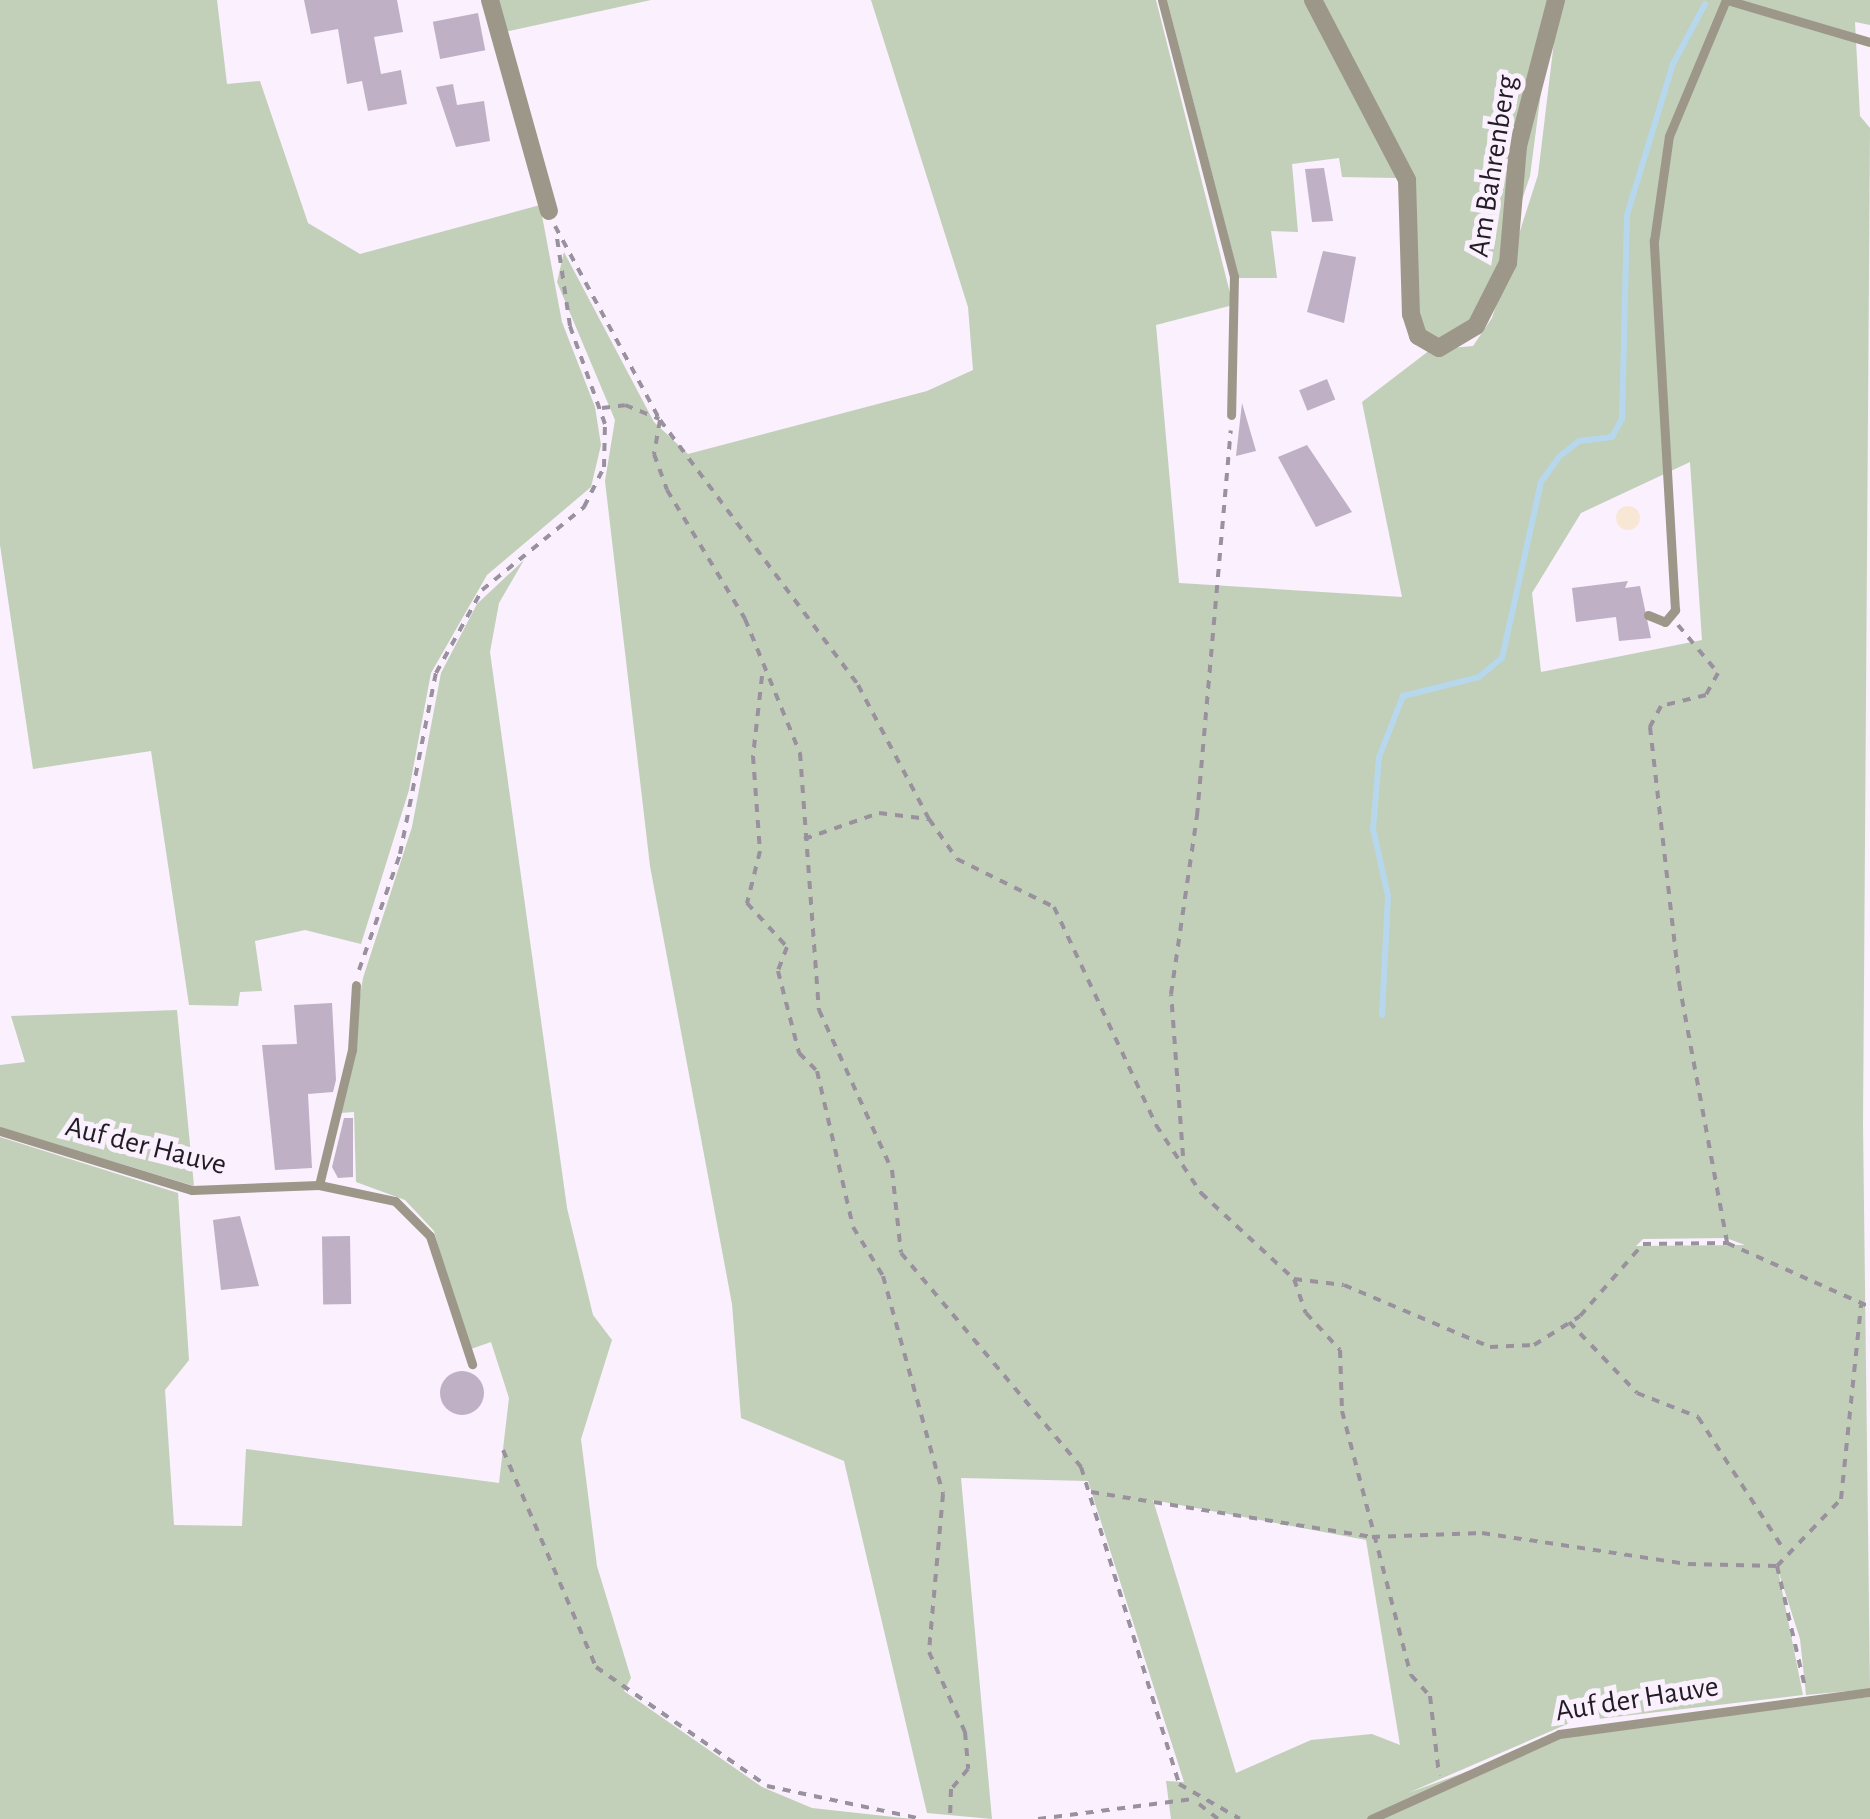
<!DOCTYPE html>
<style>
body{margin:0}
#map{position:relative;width:1870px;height:1819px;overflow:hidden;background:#faf0fe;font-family:"Alegreya Sans",sans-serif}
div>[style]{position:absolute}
.industrial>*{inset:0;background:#f9e7d6}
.round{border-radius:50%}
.green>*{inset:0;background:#c2cfb9}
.stream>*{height:6px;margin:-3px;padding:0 3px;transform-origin:3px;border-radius:3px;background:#b7d8ec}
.building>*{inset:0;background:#bfb0c6;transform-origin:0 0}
.path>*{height:4px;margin-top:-2px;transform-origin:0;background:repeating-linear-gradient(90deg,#99919d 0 8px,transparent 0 16px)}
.lane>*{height:9px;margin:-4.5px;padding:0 4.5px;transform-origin:4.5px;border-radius:4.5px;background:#9d978a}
.street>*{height:18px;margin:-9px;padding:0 9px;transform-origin:9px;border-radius:9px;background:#9d978a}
span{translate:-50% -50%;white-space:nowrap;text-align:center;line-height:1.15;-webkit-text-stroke:10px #faf0fe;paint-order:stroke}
.street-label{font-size:30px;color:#221c25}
</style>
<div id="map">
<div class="industrial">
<i class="round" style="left:1616px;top:506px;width:24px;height:24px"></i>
</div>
<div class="green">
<i style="clip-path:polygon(0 0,217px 0,227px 84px,260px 81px,308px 223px,360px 254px,540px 205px,562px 322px,595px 407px,601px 445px,591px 487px,487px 575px,431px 673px,409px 790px,361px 944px,305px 930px,255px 941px,262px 991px,240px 992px,238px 1006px,189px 1005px,151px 751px,33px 769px,0 545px)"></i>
<i style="clip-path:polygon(494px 0,651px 0,500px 33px)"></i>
<i style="clip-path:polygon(evenodd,871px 0,1156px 0,1233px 305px,1156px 325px,1179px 583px,1402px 597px,1362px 402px,1430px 350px,1473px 346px,1492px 318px,1538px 175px,1559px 0,1870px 0,1870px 25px,1855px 22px,1860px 116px,1870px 128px,1863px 1125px,1870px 1689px,1806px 1695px,1800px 1639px,1778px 1570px,1803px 1695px,1572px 1722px,1408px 1793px,1576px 1732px,1870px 1697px,1870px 1819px,1171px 1819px,1166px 1781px,1184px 1782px,1088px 1481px,961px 1478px,992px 1819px,927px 1813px,844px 1461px,741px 1418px,732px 1304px,650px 866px,605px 481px,615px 420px,557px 282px,564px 252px,654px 422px,688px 454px,927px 391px,973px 370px,968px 307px,871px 0,1690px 462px,1702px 640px,1541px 672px,1532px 593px,1581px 513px,1690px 462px,871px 0,1726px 1238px,1745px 1245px,1636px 1246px,1643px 1239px,1726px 1238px,871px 0,1153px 1500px,1366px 1540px,1400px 1745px,1372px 1734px,1311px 1740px,1236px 1773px,1153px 1500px)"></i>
<i style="clip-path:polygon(1167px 0,1306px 0,1397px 178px,1342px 177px,1339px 158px,1292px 164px,1298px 232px,1271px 231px,1277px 278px,1239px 278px)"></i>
<i style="clip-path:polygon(1316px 0,1553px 0,1530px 176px,1482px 319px,1439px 344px,1417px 322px,1417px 218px,1395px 146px)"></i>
<i style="clip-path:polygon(524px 560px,499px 603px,490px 652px,567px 1208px,593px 1315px,612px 1340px,581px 1439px,597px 1566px,631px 1678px,624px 1691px,762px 1787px,812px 1808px,912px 1819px,0 1819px,0 1137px,178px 1193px,189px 1360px,165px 1390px,174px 1525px,242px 1526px,246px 1449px,499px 1483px,509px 1398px,491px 1342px,468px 1350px,434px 1231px,405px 1200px,356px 1182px,354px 1112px,340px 1113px,363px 978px,412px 827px,441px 673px,477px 604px)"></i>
<i style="clip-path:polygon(177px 1010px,194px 1186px,0 1127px,0 1065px,25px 1062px,11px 1016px)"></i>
</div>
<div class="stream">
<i style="left:1382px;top:1015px;width:119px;rotate:-87.1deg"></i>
<i style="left:1388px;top:896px;width:69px;rotate:-102.6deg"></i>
<i style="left:1373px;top:829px;width:72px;rotate:-85.2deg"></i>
<i style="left:1379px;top:757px;width:66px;rotate:-68.5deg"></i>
<i style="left:1403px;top:696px;width:78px;rotate:-14deg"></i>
<i style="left:1479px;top:677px;width:30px;rotate:-40deg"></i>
<i style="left:1502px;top:658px;width:180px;rotate:-77.5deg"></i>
<i style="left:1541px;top:482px;width:32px;rotate:-54deg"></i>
<i style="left:1560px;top:456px;width:24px;rotate:-38deg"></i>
<i style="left:1579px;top:441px;width:33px;rotate:-7deg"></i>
<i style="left:1612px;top:437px;width:21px;rotate:-61deg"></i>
<i style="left:1622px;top:419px;width:204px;rotate:-88.6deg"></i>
<i style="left:1627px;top:215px;width:158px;rotate:-73.1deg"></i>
<i style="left:1673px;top:64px;width:68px;rotate:-61.9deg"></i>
</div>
<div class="building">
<i style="clip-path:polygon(304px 0,397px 0,403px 32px,374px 37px,381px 74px,401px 70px,407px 104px,368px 111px,362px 81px,347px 84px,338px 29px,311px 34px)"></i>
<i style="left:478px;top:13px;width:38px;height:46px;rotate:79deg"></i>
<i style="clip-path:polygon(453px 84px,457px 105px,484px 101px,490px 141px,456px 147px,436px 87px)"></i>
<i style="clip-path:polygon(1324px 168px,1333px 221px,1312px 222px,1305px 169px)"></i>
<i style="clip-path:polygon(1323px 251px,1356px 257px,1344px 323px,1307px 312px)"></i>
<i style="left:1327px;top:379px;width:22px;height:30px;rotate:68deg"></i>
<i style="clip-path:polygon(1242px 403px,1256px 451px,1236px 456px)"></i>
<i style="clip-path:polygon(1307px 445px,1352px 512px,1316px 527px,1278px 457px)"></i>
<i style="clip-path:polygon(1628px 581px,1625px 588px,1640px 586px,1651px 638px,1619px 641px,1616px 617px,1576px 622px,1572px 588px)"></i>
<i style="clip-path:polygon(332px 1003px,336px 1080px,333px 1092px,308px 1094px,312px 1168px,275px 1170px,262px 1045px,297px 1044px,294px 1005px)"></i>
<i style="clip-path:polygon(344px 1118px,353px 1118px,353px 1177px,338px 1178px,332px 1167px)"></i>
<i style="clip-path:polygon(240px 1216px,259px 1286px,221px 1290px,213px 1220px)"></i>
<i style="left:350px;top:1236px;width:68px;height:28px;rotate:89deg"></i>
<i class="round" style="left:440px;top:1371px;width:44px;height:44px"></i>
</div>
<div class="path">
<i style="left:555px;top:226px;width:221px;rotate:61.6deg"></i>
<i style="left:660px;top:420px;width:331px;rotate:53.2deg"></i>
<i style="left:858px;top:685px;width:152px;rotate:62.1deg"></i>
<i style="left:929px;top:819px;width:49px;rotate:55deg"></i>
<i style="left:957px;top:859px;width:108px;rotate:26.3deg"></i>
<i style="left:1054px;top:907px;width:241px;rotate:64.9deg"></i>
<i style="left:1156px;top:1125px;width:82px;rotate:56.5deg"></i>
<i style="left:1201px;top:1193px;width:127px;rotate:42.8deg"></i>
<i style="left:1294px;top:1279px;width:36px;rotate:71deg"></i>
<i style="left:1306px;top:1313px;width:50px;rotate:47.4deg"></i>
<i style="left:1340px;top:1350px;width:61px;rotate:88.1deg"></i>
<i style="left:1342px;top:1411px;width:273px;rotate:75.4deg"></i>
<i style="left:1411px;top:1675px;width:28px;rotate:48deg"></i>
<i style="left:1430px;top:1696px;width:80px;rotate:83.5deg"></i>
<i style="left:602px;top:408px;width:23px;rotate:-7deg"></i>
<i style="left:625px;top:405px;width:37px;rotate:22deg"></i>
<i style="left:660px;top:420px;width:35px;rotate:100deg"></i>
<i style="left:654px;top:454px;width:38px;rotate:70deg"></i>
<i style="left:667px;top:490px;width:151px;rotate:58.8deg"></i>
<i style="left:745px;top:619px;width:145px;rotate:67.7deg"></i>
<i style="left:800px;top:753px;width:258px;rotate:85.8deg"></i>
<i style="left:819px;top:1010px;width:176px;rotate:65.5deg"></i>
<i style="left:892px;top:1170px;width:83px;rotate:83.8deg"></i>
<i style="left:901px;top:1253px;width:280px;rotate:49.9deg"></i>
<i style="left:1081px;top:1467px;width:332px;rotate:72.8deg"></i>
<i style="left:1179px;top:1784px;width:70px;rotate:29.8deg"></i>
<i style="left:1678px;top:625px;width:62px;rotate:50.2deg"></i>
<i style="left:1718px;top:673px;width:25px;rotate:119deg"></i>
<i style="left:1706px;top:695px;width:46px;rotate:166.3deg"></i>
<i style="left:1661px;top:706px;width:24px;rotate:118deg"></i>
<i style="left:1650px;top:727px;width:258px;rotate:83.5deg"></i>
<i style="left:1679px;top:983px;width:264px;rotate:79.5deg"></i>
<i style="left:762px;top:676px;width:81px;rotate:96.4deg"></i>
<i style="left:753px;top:756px;width:95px;rotate:85.8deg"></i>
<i style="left:760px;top:851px;width:54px;rotate:104deg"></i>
<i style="left:747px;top:903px;width:59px;rotate:47.7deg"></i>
<i style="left:787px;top:947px;width:26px;rotate:111deg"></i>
<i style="left:778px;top:971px;width:85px;rotate:75.6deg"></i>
<i style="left:799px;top:1053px;width:25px;rotate:45deg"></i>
<i style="left:817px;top:1071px;width:160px;rotate:77deg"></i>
<i style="left:853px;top:1227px;width:57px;rotate:58.5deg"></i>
<i style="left:883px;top:1276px;width:226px;rotate:74.6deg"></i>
<i style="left:943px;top:1494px;width:159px;rotate:95.1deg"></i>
<i style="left:929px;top:1652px;width:88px;rotate:65.8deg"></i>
<i style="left:965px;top:1732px;width:37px;rotate:85deg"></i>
<i style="left:968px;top:1769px;width:26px;rotate:130deg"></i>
<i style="left:951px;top:1789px;width:30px;rotate:92deg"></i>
<i style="left:804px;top:839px;width:79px;rotate:-19.1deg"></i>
<i style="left:879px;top:813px;width:50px;rotate:6.8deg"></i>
<i style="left:359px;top:970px;width:123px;rotate:-70.5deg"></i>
<i style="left:400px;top:854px;width:185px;rotate:-78.8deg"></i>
<i style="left:436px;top:673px;width:95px;rotate:-61deg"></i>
<i style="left:482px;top:590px;width:132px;rotate:-39.1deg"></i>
<i style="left:584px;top:507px;width:45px;rotate:-63.4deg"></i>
<i style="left:604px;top:467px;width:43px;rotate:-88.7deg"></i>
<i style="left:605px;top:424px;width:104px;rotate:-109.7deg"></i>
<i style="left:570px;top:326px;width:96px;rotate:-98.4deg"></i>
<i style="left:1183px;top:1156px;width:162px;rotate:-94.2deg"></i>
<i style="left:1171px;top:994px;width:180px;rotate:-81.7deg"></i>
<i style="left:1197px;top:816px;width:387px;rotate:-85deg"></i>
<i style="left:1294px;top:1279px;width:50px;rotate:6.8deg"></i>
<i style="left:1344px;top:1285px;width:159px;rotate:23deg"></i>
<i style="left:1490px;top:1347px;width:44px;rotate:-2.6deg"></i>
<i style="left:1534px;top:1345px;width:54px;rotate:-32.2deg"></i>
<i style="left:1580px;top:1316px;width:96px;rotate:-48.8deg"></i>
<i style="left:1643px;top:1244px;width:84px;rotate:-0.7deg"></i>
<i style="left:1727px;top:1243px;width:157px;rotate:24.1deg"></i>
<i style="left:1569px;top:1322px;width:98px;rotate:46.2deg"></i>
<i style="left:1637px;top:1393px;width:66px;rotate:21.5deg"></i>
<i style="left:1698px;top:1417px;width:158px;rotate:57.1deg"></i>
<i style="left:503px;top:1450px;width:236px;rotate:66.8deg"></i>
<i style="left:596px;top:1667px;width:208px;rotate:34.8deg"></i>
<i style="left:767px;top:1786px;width:158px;rotate:12deg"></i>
<i style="left:1091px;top:1492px;width:285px;rotate:9.1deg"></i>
<i style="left:1372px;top:1537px;width:110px;rotate:-2.1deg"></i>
<i style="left:1482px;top:1533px;width:208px;rotate:8.6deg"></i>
<i style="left:1688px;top:1564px;width:89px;rotate:1.3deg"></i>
<i style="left:1777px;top:1566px;width:93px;rotate:-46.3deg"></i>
<i style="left:1841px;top:1499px;width:195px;rotate:-84.1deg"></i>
<i style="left:1777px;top:1566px;width:124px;rotate:77deg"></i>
<i style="left:1199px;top:1804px;width:24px;rotate:38deg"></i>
<i style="left:1038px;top:1819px;width:154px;rotate:-7.4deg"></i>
</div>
<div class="lane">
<i style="left:1162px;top:0;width:285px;rotate:75.4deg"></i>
<i style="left:1234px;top:276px;width:139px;rotate:91.2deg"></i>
<i style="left:1727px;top:0;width:149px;rotate:16.4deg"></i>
<i style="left:1648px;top:615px;width:18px;rotate:22deg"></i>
<i style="left:1665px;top:622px;width:16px;rotate:-50deg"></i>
<i style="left:1675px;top:610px;width:370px;rotate:-93.3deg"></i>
<i style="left:1654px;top:241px;width:106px;rotate:-81.9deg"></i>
<i style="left:1669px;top:136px;width:147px;rotate:-67.3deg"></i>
<i style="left:0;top:1131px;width:201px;rotate:17.1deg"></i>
<i style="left:192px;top:1190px;width:127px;rotate:-2.3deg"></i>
<i style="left:319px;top:1185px;width:78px;rotate:11.9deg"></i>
<i style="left:395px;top:1201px;width:49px;rotate:45deg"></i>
<i style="left:430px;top:1236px;width:135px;rotate:71.8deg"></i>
<i style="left:319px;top:1185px;width:139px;rotate:-76.3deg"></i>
<i style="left:352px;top:1050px;width:65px;rotate:-86.5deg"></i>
<i style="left:1371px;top:1819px;width:206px;rotate:-24.3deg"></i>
<i style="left:1559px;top:1734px;width:314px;rotate:-7.7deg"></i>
</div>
<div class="street">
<i style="left:490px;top:0;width:219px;rotate:74.4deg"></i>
<i style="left:1313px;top:0;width:203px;rotate:62.4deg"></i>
<i style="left:1407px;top:180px;width:134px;rotate:88.3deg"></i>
<i style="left:1411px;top:314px;width:23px;rotate:72deg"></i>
<i style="left:1418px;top:336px;width:24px;rotate:30deg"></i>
<i style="left:1439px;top:348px;width:43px;rotate:-30.7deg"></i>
<i style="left:1476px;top:326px;width:71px;rotate:-63.1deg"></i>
<i style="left:1508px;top:263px;width:117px;rotate:-85.1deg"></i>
<i style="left:1518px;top:146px;width:151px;rotate:-75.4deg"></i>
</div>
<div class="street-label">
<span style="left:1493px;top:166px;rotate:-81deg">Am Bahrenberg</span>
<span style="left:146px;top:1146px;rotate:14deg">Auf der Hauve</span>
<span style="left:1637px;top:1699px;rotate:-9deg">Auf der Hauve</span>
</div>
</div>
